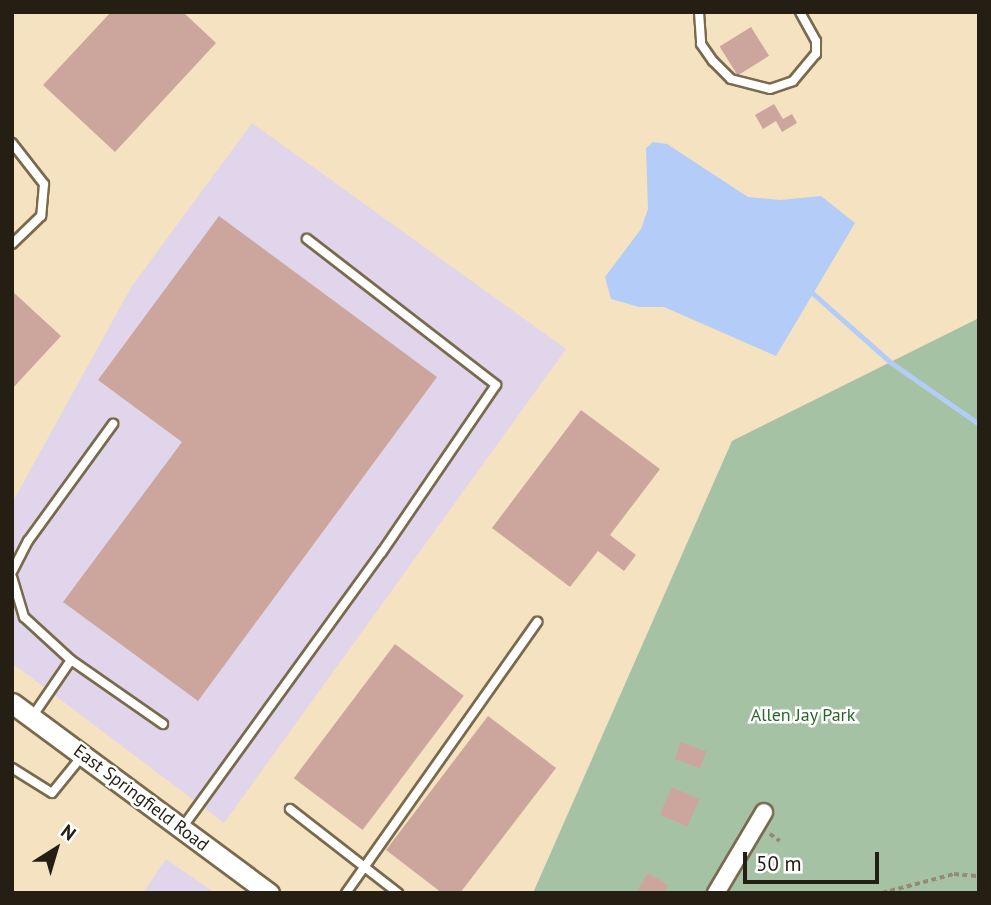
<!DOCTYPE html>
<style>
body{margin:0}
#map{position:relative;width:991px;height:905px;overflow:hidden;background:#f4e2c1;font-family:"PT Sans",sans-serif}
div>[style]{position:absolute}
.industrial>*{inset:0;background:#e0d5ea}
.green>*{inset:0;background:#a6c2a5}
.water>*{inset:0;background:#b3cdf8}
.stream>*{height:5px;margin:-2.5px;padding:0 2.5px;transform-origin:2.5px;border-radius:2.5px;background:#b3cdf8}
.building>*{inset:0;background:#cca69d;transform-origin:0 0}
.path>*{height:3.5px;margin-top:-1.75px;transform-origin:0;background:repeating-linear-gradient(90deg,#978a73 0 5px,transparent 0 8.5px)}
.roads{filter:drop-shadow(2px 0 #7a6a4d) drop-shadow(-2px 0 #7a6a4d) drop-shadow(0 2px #7a6a4d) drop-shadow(0 -2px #7a6a4d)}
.service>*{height:8px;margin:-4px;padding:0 4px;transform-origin:4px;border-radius:4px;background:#fff}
.minor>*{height:16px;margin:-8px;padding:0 8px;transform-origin:8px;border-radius:8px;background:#fff}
.tertiary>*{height:19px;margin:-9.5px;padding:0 9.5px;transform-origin:9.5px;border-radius:9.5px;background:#fff}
span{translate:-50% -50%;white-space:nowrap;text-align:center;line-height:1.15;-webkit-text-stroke:5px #fff;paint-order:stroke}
.park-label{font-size:18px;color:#286628}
.street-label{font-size:18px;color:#251f13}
.frame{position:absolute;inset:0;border:14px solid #251f13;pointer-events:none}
.north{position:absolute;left:21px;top:814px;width:70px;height:70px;-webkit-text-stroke:5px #fff;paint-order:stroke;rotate:37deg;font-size:19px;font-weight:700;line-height:28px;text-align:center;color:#251f13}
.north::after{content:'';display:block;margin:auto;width:24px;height:32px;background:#251f13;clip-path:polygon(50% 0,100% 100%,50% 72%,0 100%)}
.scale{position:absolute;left:743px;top:852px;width:136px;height:32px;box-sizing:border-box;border:4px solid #251f13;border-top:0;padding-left:9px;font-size:21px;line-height:24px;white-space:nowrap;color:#251f13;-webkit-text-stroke:5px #fff;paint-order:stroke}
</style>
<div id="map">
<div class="industrial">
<i style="clip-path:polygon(252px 123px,566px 349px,224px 823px,12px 663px,12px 503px,132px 286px)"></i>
<i style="clip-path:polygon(166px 859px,215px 893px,143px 893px)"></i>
</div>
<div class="green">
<i style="clip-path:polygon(979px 318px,979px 893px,533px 893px,732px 441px)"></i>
</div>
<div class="water">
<i style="clip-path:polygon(653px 142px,667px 144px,748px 197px,780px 200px,821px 196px,855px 223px,776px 356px,664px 307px,639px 307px,611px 299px,605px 277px,641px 229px,648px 209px,646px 148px)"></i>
</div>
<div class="stream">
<i style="left:809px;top:290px;width:108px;rotate:41.6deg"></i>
<i style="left:890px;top:362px;width:108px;rotate:34.9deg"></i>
</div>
<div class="building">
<i style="clip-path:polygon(111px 12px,183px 12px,216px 43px,115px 152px,43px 85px)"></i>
<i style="left:751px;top:27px;width:34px;height:37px;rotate:58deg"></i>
<i style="clip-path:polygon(774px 104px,783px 119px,792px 114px,797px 123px,782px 132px,776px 121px,763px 129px,755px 115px)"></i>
<i style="clip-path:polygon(219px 216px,437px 377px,198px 701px,63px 602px,182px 442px,98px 380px)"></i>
<i style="clip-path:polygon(12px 291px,61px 336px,12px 389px)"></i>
<i style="clip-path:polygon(581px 410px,660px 469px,610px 535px,636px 555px,624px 571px,598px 551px,570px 587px,492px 528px)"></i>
<i style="left:395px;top:644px;width:86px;height:168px;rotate:37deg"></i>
<i style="clip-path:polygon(488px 716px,556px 768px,460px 893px,442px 893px,386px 850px)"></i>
<i style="left:681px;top:742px;width:27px;height:18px;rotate:20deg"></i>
<i style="left:672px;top:787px;width:30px;height:30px;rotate:24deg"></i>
<i style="clip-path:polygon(648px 873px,668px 885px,664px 893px,636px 893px)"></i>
</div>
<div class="path">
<i style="left:770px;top:834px;width:12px;rotate:35deg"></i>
<i style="left:882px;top:893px;width:74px;rotate:-14.8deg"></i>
<i style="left:954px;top:874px;width:25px;rotate:5deg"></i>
</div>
<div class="roads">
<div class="service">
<i style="left:699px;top:12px;width:32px;rotate:86deg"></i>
<i style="left:701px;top:44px;width:21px;rotate:55deg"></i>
<i style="left:713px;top:61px;width:25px;rotate:45deg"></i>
<i style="left:731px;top:79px;width:40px;rotate:14.4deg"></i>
<i style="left:770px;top:89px;width:24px;rotate:-19deg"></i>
<i style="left:793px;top:81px;width:35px;rotate:-50deg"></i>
<i style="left:816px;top:54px;width:13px;rotate:-90deg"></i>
<i style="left:816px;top:41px;width:33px;rotate:-119deg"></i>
<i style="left:12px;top:143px;width:52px;rotate:52deg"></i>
<i style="left:44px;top:184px;width:32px;rotate:95deg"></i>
<i style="left:41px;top:216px;width:40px;rotate:136deg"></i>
<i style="left:12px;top:572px;width:35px;rotate:-63deg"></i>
<i style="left:28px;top:541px;width:145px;rotate:-54deg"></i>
<i style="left:12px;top:577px;width:42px;rotate:73.3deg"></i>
<i style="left:24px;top:617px;width:64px;rotate:42.5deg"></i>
<i style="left:71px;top:660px;width:69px;rotate:124.4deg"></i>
<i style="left:71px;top:660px;width:112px;rotate:34.8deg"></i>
<i style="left:12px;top:768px;width:47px;rotate:32deg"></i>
<i style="left:52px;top:793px;width:49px;rotate:-50.8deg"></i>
<i style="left:290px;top:809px;width:137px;rotate:37.9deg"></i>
<i style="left:182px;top:828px;width:341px;rotate:-54.1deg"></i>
<i style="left:382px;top:552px;width:202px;rotate:-55.7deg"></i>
<i style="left:496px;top:385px;width:239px;rotate:-142.3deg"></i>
<i style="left:346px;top:893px;width:332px;rotate:-54.8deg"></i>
</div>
<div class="minor">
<i style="left:716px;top:893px;width:94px;rotate:-59.3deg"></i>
</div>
<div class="tertiary">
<i style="left:12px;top:703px;width:320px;rotate:36.5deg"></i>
</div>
</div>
<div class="park-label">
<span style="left:803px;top:715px">Allen Jay Park</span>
</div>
<div class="street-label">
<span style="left:141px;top:798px;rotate:37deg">East Springfield Road</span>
</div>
<div class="frame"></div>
<div class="north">N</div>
<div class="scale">50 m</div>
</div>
